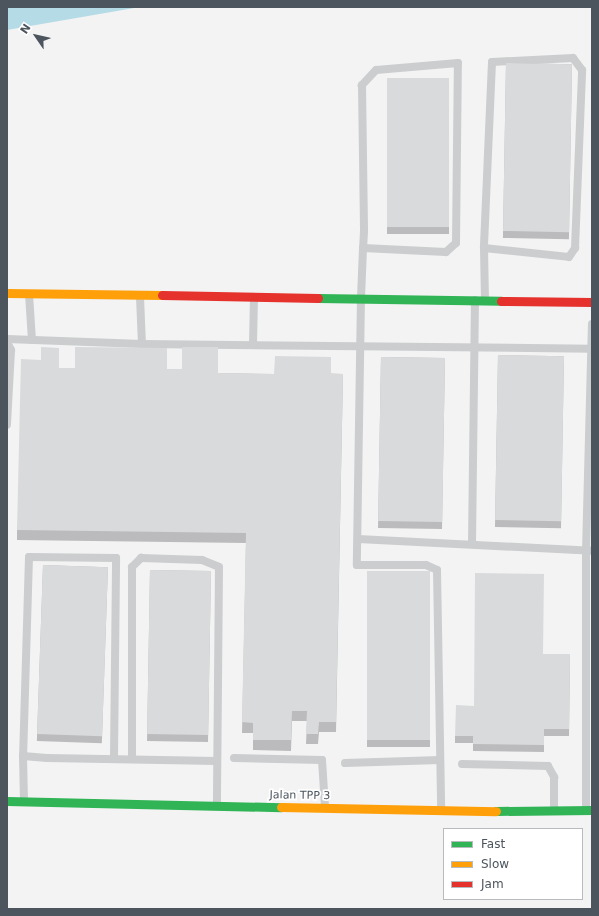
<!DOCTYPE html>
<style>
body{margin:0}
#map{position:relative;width:599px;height:916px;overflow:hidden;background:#f3f3f3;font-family:"DejaVu Sans",sans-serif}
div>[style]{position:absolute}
.water>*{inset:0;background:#b5dbe7}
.lane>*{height:8px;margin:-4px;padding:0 4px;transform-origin:4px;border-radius:4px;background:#cbcdcf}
.fast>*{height:9px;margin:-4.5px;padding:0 4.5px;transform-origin:4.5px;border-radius:4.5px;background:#30b455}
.slow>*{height:9px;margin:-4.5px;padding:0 4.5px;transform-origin:4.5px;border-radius:4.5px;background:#ff9f0a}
.jam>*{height:9px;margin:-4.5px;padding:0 4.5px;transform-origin:4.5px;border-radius:4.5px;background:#e5322d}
.wall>*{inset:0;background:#bbbbbd;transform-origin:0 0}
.building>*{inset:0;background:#d9dadc;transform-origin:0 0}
span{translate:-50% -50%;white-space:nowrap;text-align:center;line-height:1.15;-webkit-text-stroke:3.5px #fff;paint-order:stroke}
.street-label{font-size:11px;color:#4c555d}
.frame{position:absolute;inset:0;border:8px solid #4c555d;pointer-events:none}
.legend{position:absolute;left:443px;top:828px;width:140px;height:72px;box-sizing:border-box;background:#fff;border:1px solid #b7bbbe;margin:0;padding:5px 7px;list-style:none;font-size:12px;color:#4c555d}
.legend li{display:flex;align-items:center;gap:8px;height:20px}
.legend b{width:20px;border:1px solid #b7bbbe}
.north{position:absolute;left:16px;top:16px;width:40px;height:40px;-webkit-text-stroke:3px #fff;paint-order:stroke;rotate:304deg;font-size:11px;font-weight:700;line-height:16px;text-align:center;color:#4c555d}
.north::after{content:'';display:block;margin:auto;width:14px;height:18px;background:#4c555d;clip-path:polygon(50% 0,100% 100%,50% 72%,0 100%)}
</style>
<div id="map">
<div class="water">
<i style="clip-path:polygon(7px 7px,140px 7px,7px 30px)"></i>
</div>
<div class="lane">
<i style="left:363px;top:248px;width:83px;rotate:2.8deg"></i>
<i style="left:446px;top:252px;width:13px;rotate:-42deg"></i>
<i style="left:456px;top:243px;width:180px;rotate:-89.4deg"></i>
<i style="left:458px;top:63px;width:82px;rotate:175.1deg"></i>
<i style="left:376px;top:70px;width:21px;rotate:133deg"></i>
<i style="left:362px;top:85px;width:146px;rotate:89.2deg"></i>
<i style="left:364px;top:231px;width:17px;rotate:93deg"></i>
<i style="left:363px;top:248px;width:49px;rotate:92.3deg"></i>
<i style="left:361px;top:297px;width:268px;rotate:90.9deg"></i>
<i style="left:357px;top:565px;width:69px"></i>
<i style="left:426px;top:565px;width:12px;rotate:24deg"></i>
<i style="left:437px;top:570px;width:240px;rotate:89deg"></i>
<i style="left:484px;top:248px;width:85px;rotate:6deg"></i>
<i style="left:569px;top:257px;width:11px;rotate:-56deg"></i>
<i style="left:575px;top:248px;width:178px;rotate:-87.7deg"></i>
<i style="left:582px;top:70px;width:15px;rotate:-127deg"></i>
<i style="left:573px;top:58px;width:81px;rotate:177.2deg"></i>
<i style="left:492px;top:62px;width:186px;rotate:92.5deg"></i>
<i style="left:484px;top:248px;width:51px;rotate:88.9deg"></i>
<i style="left:29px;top:294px;width:46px;rotate:86.3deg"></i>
<i style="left:140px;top:297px;width:47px;rotate:87.6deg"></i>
<i style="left:7px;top:339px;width:135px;rotate:2.1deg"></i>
<i style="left:142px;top:344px;width:450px;rotate:0.6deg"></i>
<i style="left:7px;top:342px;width:9px;rotate:63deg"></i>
<i style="left:11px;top:350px;width:75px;rotate:93.1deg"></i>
<i style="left:253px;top:344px;width:47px;rotate:-88.8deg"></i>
<i style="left:358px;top:539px;width:234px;rotate:2.9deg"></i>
<i style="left:472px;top:544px;width:244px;rotate:-89.3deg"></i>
<i style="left:23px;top:756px;width:45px;rotate:88.7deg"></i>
<i style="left:114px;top:758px;width:200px;rotate:-89.4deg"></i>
<i style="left:116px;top:558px;width:87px;rotate:-179.3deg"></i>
<i style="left:29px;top:557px;width:199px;rotate:91.7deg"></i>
<i style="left:23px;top:756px;width:24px;rotate:5deg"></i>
<i style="left:47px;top:758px;width:170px;rotate:1deg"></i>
<i style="left:234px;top:758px;width:88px;rotate:1.3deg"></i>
<i style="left:322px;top:760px;width:47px;rotate:86.3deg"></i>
<i style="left:132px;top:759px;width:192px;rotate:-90deg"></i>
<i style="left:132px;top:567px;width:13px;rotate:-45deg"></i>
<i style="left:141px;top:558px;width:61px;rotate:1.9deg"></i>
<i style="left:202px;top:560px;width:18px;rotate:22deg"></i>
<i style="left:219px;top:567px;width:237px;rotate:90.5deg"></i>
<i style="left:345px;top:763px;width:95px;rotate:-1.8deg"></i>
<i style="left:462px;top:764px;width:86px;rotate:1.3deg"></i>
<i style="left:548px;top:766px;width:13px;rotate:61deg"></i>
<i style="left:554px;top:777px;width:32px;rotate:90deg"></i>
<i style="left:586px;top:809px;width:258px;rotate:-90deg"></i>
<i style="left:586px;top:551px;width:227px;rotate:-88.5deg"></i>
</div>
<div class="fast">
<i style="left:318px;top:298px;width:183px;rotate:0.9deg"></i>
<i style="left:7px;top:801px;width:274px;rotate:1.3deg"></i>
<i style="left:496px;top:811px;width:96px;rotate:-0.6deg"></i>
</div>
<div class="slow">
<i style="left:7px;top:293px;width:155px;rotate:0.7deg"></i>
<i style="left:281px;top:807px;width:215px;rotate:1.1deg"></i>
</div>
<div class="jam">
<i style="left:162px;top:295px;width:156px;rotate:1.1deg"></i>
<i style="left:501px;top:301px;width:91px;rotate:0.6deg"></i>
</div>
<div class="wall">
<i style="left:506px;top:63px;width:66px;height:175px;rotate:1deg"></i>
<i style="left:387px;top:78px;width:62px;height:156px"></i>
<i style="left:498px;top:355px;width:66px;height:172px;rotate:1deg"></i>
<i style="left:381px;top:357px;width:64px;height:171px;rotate:1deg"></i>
<i style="clip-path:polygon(41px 360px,59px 368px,167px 369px,218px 373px,274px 374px,343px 374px,336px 732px,319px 732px,318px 744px,306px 744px,307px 721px,292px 721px,291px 751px,253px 750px,253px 733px,242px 733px,246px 543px,17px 540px,17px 530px)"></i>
<i style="left:43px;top:565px;width:65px;height:176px;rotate:2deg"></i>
<i style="left:150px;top:570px;width:61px;height:171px;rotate:1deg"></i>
<i style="left:367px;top:571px;width:63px;height:176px"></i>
<i style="clip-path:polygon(543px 654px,570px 654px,569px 736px,544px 736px,544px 752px,473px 751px,473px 743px,455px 743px,455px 736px,474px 706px)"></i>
</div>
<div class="building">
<i style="left:506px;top:63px;width:66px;height:168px;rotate:1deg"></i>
<i style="left:387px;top:78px;width:62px;height:149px"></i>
<i style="clip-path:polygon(41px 347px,59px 348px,59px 368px,75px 368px,75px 347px,167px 348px,167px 369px,182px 369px,182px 347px,218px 347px,218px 373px,274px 374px,275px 356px,331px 357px,331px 373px,343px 374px,336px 722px,319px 722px,318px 734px,306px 734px,307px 711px,292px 711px,291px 740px,253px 740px,253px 723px,242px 722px,246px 533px,17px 530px,21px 359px,41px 360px)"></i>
<i style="left:498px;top:355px;width:66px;height:165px;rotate:1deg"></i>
<i style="left:381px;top:357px;width:64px;height:164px;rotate:1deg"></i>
<i style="left:43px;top:565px;width:65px;height:169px;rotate:2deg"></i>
<i style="left:150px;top:570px;width:61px;height:164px;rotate:1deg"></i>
<i style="left:367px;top:571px;width:63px;height:169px"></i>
<i style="clip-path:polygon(475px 573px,544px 574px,543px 654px,570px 654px,569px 729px,544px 729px,544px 745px,473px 744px,473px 736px,455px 736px,456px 705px,474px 706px)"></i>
</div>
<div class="street-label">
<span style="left:300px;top:796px;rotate:1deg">Jalan TPP 3</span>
</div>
<div class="frame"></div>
<ul class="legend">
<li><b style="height:5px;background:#30b455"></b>Fast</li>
<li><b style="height:5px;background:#ff9f0a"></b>Slow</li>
<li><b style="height:5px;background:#e5322d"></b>Jam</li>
</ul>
<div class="north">N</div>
</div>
